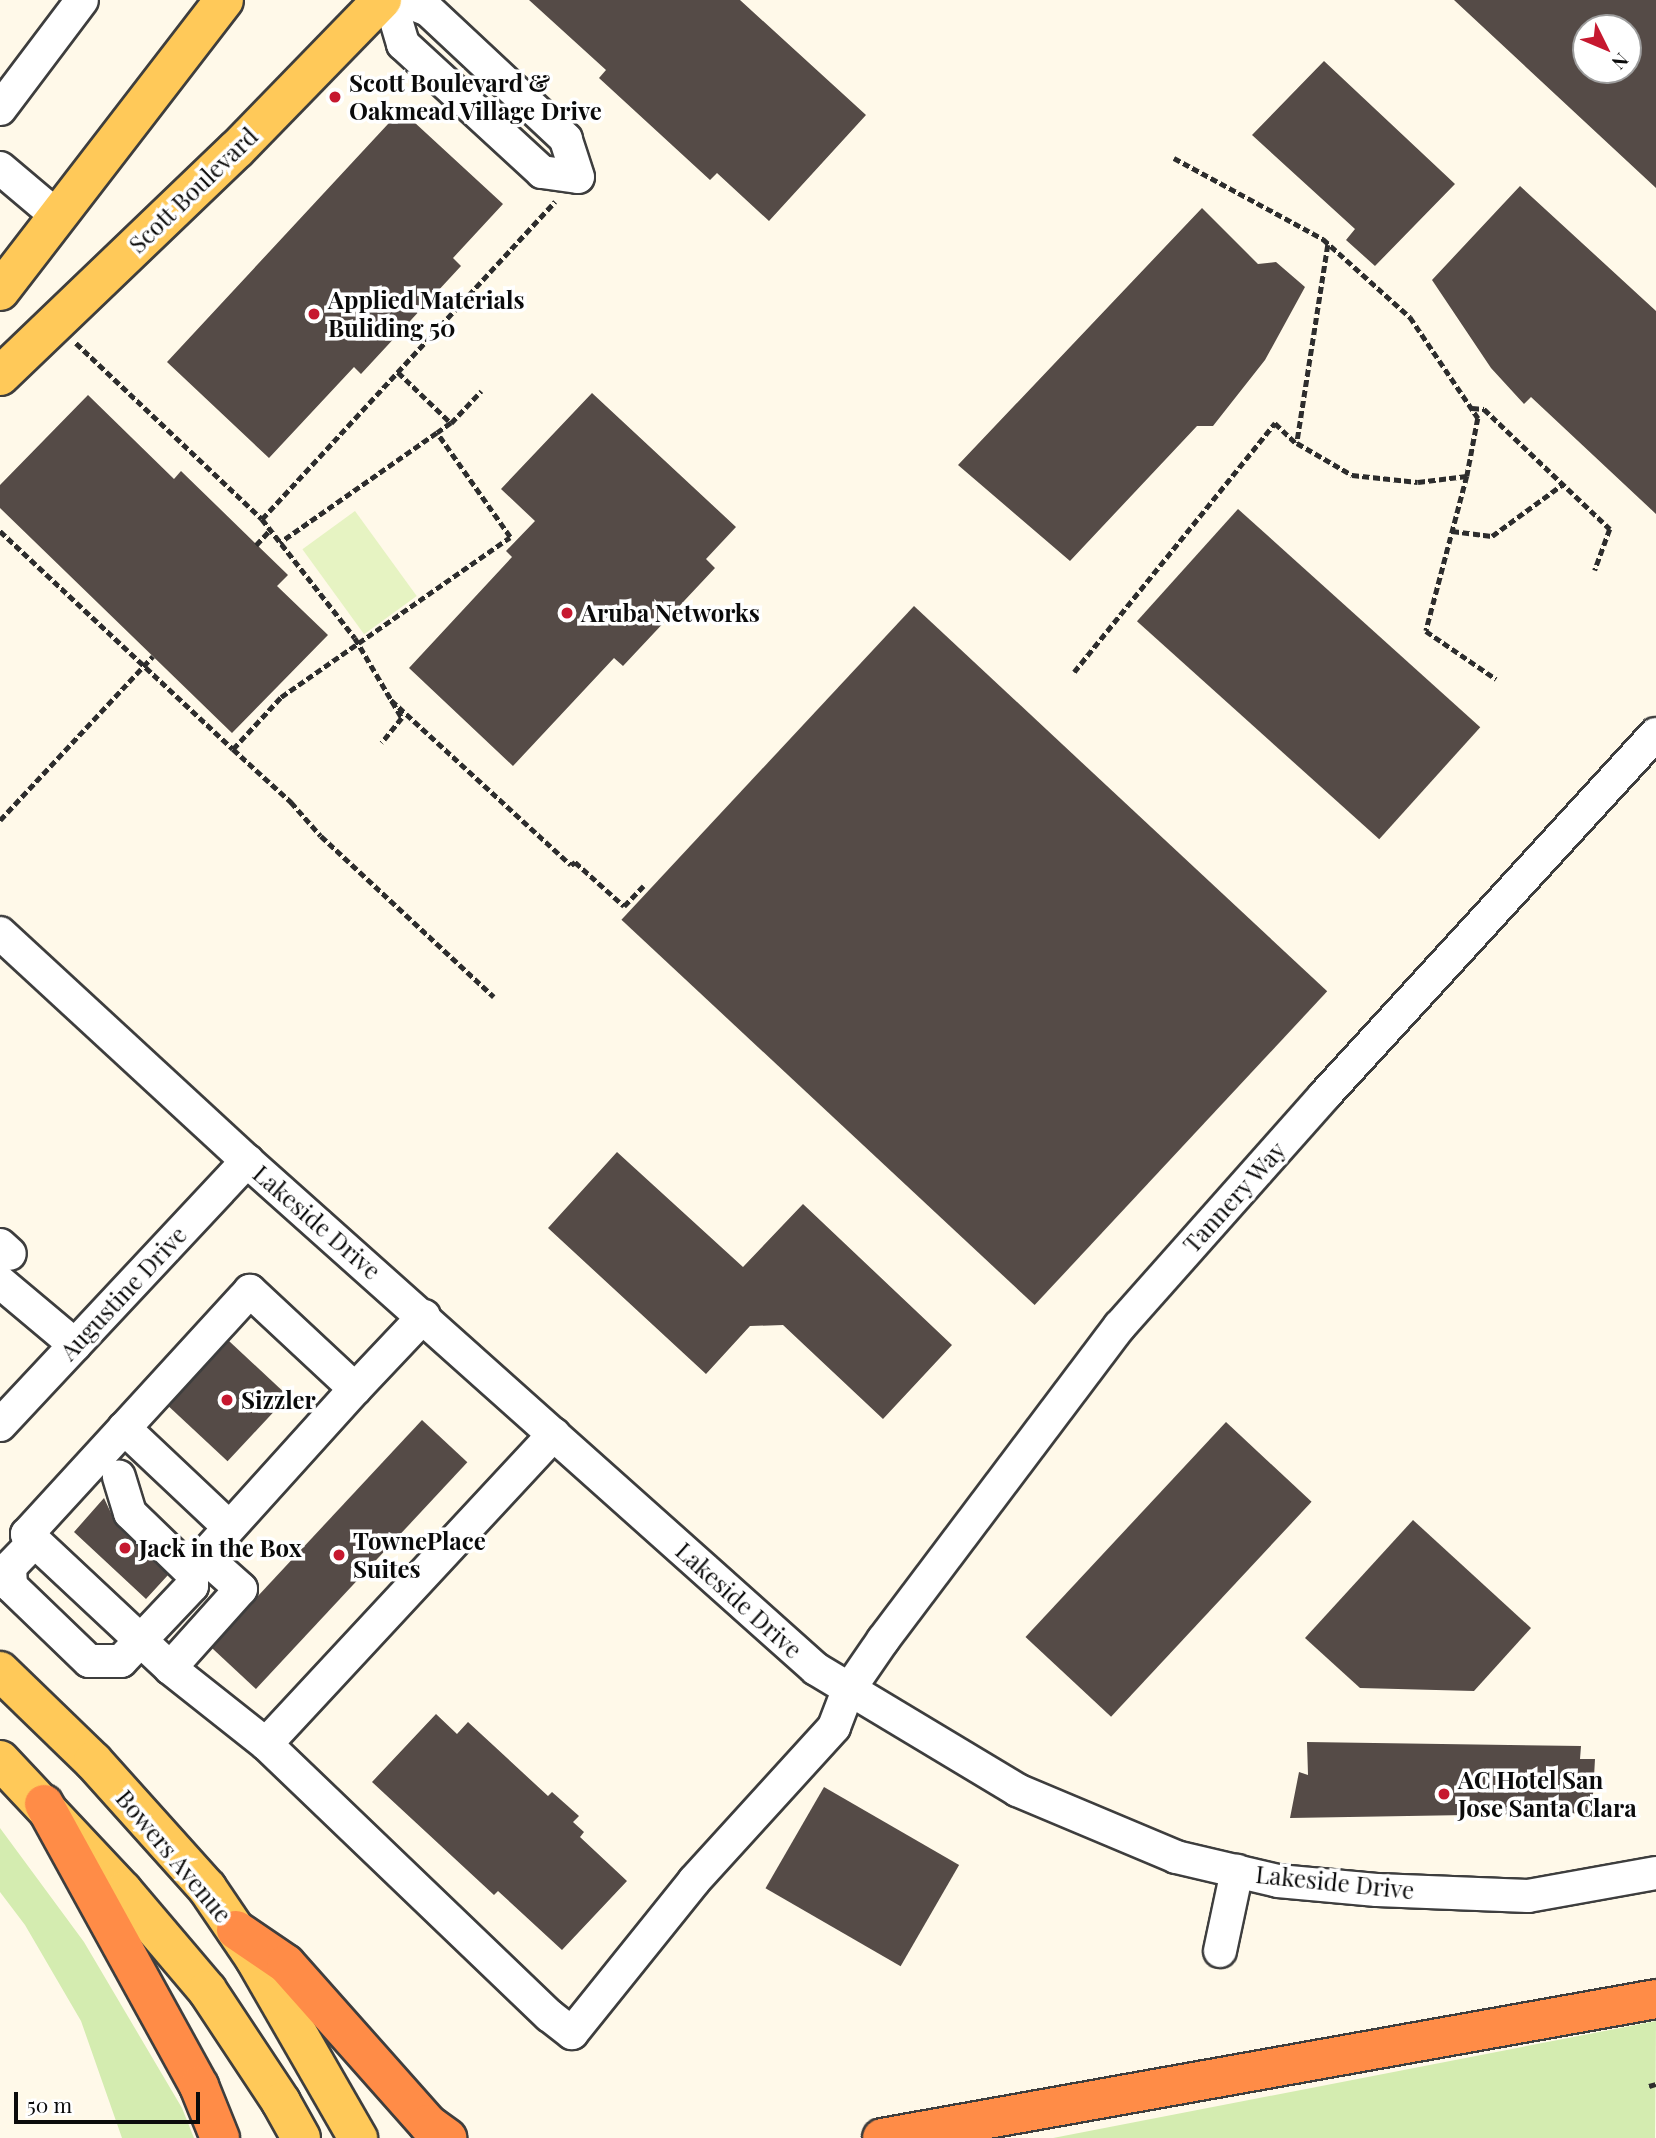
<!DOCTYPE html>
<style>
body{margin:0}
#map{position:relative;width:1656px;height:2138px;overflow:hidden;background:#fff9e9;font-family:"Playfair Display",serif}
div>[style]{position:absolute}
.green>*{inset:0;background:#d4ecb0}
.pitch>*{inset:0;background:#e6f3c2;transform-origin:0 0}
.building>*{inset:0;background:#554b47;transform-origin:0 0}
.path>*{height:4.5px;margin-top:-2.25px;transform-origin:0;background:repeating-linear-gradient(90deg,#2d2d2d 0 7px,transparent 0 10.5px)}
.roads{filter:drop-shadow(2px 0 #3e3e3e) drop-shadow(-2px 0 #3e3e3e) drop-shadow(0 2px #3e3e3e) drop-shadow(0 -2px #3e3e3e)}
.minor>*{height:32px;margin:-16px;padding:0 16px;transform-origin:16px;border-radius:16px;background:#fff}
.major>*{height:38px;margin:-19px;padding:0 19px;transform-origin:19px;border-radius:19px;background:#ffc959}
.highway>*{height:38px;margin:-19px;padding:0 19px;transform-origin:19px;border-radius:19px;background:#ff8c47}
.dots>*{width:19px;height:19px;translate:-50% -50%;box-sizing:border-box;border:4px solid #fff;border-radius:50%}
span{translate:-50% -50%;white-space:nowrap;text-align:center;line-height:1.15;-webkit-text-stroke:7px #fff;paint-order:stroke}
.poi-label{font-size:24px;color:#0b0b0b;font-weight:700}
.left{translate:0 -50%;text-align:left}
.street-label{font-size:24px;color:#0b0b0b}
.north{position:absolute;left:1572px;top:14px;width:70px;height:70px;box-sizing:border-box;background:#fff;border:2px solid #9d9d9d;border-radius:50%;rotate:133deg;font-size:19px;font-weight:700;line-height:28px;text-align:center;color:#0b0b0b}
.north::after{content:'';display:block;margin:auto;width:24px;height:32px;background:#c6182f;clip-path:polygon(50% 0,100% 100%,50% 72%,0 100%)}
.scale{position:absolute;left:14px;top:2092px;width:186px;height:32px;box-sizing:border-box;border:4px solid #0b0b0b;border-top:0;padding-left:9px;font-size:21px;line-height:24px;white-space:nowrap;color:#0b0b0b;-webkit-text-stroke:5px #fff;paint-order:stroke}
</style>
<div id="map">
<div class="green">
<i style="clip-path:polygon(0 1828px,84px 1942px,182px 2108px,194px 2138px,122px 2138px,81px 2021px,25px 1925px,0 1892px)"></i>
<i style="clip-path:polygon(1656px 2021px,1655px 2138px,1053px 2138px)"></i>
</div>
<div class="pitch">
<i style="left:355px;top:511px;width:105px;height:65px;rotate:54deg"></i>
</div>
<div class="building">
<i style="clip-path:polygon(529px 0,740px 0,866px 115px,769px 221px,717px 173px,710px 180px,599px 78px,606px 70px)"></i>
<i style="clip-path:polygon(evenodd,1454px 0,1656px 0,1656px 188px,1454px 0,1586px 28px,1628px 28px,1628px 70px,1586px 70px,1586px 28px)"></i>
<i style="clip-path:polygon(1324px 61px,1455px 184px,1375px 266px,1346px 240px,1355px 229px,1252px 135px)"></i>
<i style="clip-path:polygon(401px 110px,503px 204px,453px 258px,461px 266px,361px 374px,354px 367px,269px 458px,167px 362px)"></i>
<i style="clip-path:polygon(1520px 186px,1656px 311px,1656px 514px,1531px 397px,1524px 404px,1491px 368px,1432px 280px)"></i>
<i style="clip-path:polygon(1202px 208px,1258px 264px,1276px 262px,1305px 287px,1265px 360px,1213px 426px,1197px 426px,1070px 561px,958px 465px)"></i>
<i style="clip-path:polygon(592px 393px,736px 527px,706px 559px,715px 568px,623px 666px,614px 658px,513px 766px,409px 668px,512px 557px,506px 551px,535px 521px,501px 489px)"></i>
<i style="clip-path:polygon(88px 395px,174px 479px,181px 471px,288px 575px,277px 586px,328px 635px,232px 733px,0 508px,0 485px)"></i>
<i style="left:1238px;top:509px;width:326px;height:151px;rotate:42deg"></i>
<i style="left:914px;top:606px;width:565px;height:429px;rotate:43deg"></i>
<i style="clip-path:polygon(617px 1152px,743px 1267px,803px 1204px,952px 1345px,883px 1419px,783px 1325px,750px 1326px,706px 1374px,548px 1228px)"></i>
<i style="left:229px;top:1341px;width:81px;height:89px;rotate:43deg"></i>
<i style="left:422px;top:1420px;width:62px;height:310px;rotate:43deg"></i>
<i style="left:1226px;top:1422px;width:117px;height:294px;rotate:43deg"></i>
<i style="clip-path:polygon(104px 1498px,117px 1526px,168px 1575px,146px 1599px,74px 1532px)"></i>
<i style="clip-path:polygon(1413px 1520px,1531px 1628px,1474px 1691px,1360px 1688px,1305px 1638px)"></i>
<i style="clip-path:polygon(436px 1714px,457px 1734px,468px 1722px,548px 1796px,552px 1792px,579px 1816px,573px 1822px,584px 1832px,580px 1837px,627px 1881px,562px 1950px,498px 1891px,494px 1895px,372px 1782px)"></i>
<i style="clip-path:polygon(1307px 1742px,1581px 1746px,1580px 1759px,1595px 1759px,1592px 1813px,1290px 1818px,1299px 1772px,1308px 1775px)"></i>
<i style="left:824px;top:1787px;width:156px;height:117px;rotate:30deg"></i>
</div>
<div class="path">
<i style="left:1174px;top:158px;width:170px;rotate:28.5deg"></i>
<i style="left:1323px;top:239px;width:117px;rotate:41.9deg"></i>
<i style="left:1410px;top:317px;width:122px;rotate:56deg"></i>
<i style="left:1478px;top:418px;width:59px;rotate:100.7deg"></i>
<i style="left:1467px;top:476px;width:160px;rotate:104.8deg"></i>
<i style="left:1426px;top:631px;width:85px;rotate:34.4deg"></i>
<i style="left:1328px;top:245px;width:200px;rotate:98.9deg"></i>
<i style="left:1297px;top:443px;width:64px;rotate:30.2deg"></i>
<i style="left:1352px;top:475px;width:66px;rotate:6.1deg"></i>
<i style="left:1418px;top:482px;width:49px;rotate:-7deg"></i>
<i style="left:76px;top:343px;width:256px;rotate:43.4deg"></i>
<i style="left:262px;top:519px;width:432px;rotate:-47.3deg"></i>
<i style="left:398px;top:372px;width:74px;rotate:43.9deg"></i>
<i style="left:451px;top:423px;width:17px;rotate:144deg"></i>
<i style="left:1472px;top:408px;width:12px;rotate:5deg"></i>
<i style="left:1484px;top:409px;width:174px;rotate:43.6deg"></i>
<i style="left:1610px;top:529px;width:44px;rotate:110.1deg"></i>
<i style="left:451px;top:423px;width:44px;rotate:-46.8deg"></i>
<i style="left:262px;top:519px;width:151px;rotate:52deg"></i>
<i style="left:355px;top:638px;width:93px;rotate:59.6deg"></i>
<i style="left:402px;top:718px;width:32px;rotate:129deg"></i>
<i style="left:0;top:531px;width:319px;rotate:43.1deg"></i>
<i style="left:233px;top:749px;width:71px;rotate:-47.3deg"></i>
<i style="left:281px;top:697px;width:279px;rotate:-34.9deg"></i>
<i style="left:510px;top:537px;width:127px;rotate:-125.1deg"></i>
<i style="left:437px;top:433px;width:192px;rotate:145deg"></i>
<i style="left:1452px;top:531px;width:40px;rotate:7.1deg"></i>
<i style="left:1492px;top:536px;width:88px;rotate:-36.2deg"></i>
<i style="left:256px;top:545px;width:21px;rotate:-47deg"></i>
<i style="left:1074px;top:672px;width:320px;rotate:-51.1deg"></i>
<i style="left:1275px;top:423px;width:29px;rotate:44deg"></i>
<i style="left:391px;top:700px;width:244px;rotate:42.5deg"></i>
<i style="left:571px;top:865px;width:5px;rotate:-37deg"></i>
<i style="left:575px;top:862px;width:66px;rotate:41.9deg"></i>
<i style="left:624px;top:906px;width:28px;rotate:-46deg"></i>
<i style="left:233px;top:749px;width:79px;rotate:42.4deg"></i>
<i style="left:291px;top:802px;width:45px;rotate:48.6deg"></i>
<i style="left:321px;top:836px;width:236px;rotate:42.9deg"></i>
<i style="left:0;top:820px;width:224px;rotate:-47deg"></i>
<i style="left:1649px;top:2086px;width:7px;rotate:-16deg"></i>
</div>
<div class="roads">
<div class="minor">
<i style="left:390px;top:0;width:46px;rotate:73.5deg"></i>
<i style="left:403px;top:44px;width:189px;rotate:42.6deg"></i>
<i style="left:542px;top:172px;width:36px;rotate:8deg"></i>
<i style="left:578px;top:177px;width:40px;rotate:-108deg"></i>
<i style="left:566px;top:139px;width:189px;rotate:-136.9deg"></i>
<i style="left:428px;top:10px;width:27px;rotate:-158deg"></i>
<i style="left:0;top:109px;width:136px;rotate:-53deg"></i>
<i style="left:0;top:168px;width:76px;rotate:40.2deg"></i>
<i style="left:0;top:933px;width:336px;rotate:42.7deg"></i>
<i style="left:247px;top:1161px;width:763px;rotate:41.76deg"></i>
<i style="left:816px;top:1669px;width:235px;rotate:31deg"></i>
<i style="left:1017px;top:1790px;width:173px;rotate:22.8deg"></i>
<i style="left:1176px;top:1857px;width:105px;rotate:13.2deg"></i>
<i style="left:1278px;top:1881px;width:99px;rotate:5.2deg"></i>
<i style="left:1377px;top:1890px;width:151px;rotate:2.3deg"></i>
<i style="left:1528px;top:1896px;width:130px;rotate:-10.2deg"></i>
<i style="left:0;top:1245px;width:13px;rotate:42deg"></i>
<i style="left:0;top:1282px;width:98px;rotate:40deg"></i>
<i style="left:424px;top:1316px;width:100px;rotate:133.4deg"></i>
<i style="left:355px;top:1389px;width:144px;rotate:-137deg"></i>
<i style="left:250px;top:1291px;width:330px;rotate:132.5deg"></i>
<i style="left:27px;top:1534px;width:196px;rotate:43.1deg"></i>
<i style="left:170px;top:1668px;width:122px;rotate:38.4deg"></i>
<i style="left:266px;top:1744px;width:393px;rotate:43.8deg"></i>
<i style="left:550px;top:2016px;width:28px;rotate:38deg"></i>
<i style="left:572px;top:2033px;width:195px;rotate:-51.2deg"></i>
<i style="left:694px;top:1881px;width:208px;rotate:-47.7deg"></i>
<i style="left:834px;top:1727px;width:39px;rotate:-69deg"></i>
<i style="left:848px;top:1691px;width:62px;rotate:-55.5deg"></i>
<i style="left:883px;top:1640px;width:393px;rotate:-53deg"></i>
<i style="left:1120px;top:1326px;width:307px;rotate:-48.4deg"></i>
<i style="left:1324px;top:1096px;width:491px;rotate:-47.5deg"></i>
<i style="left:0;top:1425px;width:362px;rotate:-46.9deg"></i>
<i style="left:124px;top:1428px;width:144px;rotate:43.3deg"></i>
<i style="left:35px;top:1541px;width:36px;rotate:134deg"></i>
<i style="left:10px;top:1567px;width:19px;rotate:87deg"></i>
<i style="left:11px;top:1586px;width:108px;rotate:43.9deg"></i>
<i style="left:89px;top:1661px;width:32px"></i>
<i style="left:121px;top:1661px;width:103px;rotate:-46.6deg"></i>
<i style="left:192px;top:1586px;width:13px;rotate:-90deg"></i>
<i style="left:192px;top:1573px;width:86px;rotate:-135.9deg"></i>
<i style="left:130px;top:1513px;width:38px;rotate:-107deg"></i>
<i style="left:170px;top:1668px;width:106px;rotate:-48.1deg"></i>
<i style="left:241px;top:1589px;width:50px;rotate:-138.3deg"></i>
<i style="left:204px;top:1556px;width:225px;rotate:-47.9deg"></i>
<i style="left:266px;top:1744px;width:423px;rotate:-47.1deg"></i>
<i style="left:1220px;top:1951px;width:82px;rotate:-78deg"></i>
</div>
<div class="major">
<i style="left:0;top:291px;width:367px;rotate:-52.4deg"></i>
<i style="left:0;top:376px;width:328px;rotate:-43.8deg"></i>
<i style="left:237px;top:149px;width:208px;rotate:-45.8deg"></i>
<i style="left:0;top:1671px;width:129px;rotate:44.1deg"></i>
<i style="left:93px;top:1761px;width:171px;rotate:48.1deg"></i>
<i style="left:207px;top:1888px;width:86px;rotate:55.9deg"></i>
<i style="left:255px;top:1959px;width:207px;rotate:60.1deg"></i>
<i style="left:0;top:1760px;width:180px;rotate:46.8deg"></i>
<i style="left:123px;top:1891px;width:130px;rotate:49.7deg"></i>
<i style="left:207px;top:1990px;width:134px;rotate:56.5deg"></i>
<i style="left:281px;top:2102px;width:41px;rotate:60.9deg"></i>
</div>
<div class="highway">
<i style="left:44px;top:1804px;width:322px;rotate:61.2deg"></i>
<i style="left:199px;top:2086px;width:56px;rotate:68deg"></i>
<i style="left:236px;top:1930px;width:60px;rotate:34.2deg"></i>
<i style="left:286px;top:1964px;width:214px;rotate:48.4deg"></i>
<i style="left:428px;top:2124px;width:24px;rotate:36deg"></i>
<i style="left:882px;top:2138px;width:786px;rotate:-10.18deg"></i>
</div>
</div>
<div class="dots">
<i style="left:335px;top:97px;background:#c6182f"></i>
<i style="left:314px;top:314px;background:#c6182f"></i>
<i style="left:567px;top:613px;background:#c6182f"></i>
<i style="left:227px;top:1400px;background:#c6182f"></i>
<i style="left:125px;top:1548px;background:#c6182f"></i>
<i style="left:339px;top:1555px;background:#c6182f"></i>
<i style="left:1444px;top:1794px;background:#c6182f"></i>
</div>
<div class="poi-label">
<span class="left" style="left:349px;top:97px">Scott Boulevard &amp;<br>Oakmead Village Drive</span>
<span class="left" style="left:328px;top:314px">Applied Materials<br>Buliding 50</span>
<span class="left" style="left:581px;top:613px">Aruba Networks</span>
<span class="left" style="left:241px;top:1400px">Sizzler</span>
<span class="left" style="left:353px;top:1555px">TownePlace<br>Suites</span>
<span class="left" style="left:139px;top:1548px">Jack in the Box</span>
<span class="left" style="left:1458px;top:1794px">AC Hotel San<br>Jose Santa Clara</span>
</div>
<div class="street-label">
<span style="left:193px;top:190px;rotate:-44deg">Scott Boulevard</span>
<span style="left:1234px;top:1197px;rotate:-48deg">Tannery Way</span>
<span style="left:317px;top:1222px;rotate:41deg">Lakeside Drive</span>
<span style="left:123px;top:1293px;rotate:-47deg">Augustine Drive</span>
<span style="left:739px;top:1600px;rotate:42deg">Lakeside Drive</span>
<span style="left:174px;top:1856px;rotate:50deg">Bowers Avenue</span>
<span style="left:1335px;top:1882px;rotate:6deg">Lakeside Drive</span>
</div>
<div class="north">N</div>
<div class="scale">50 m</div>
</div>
